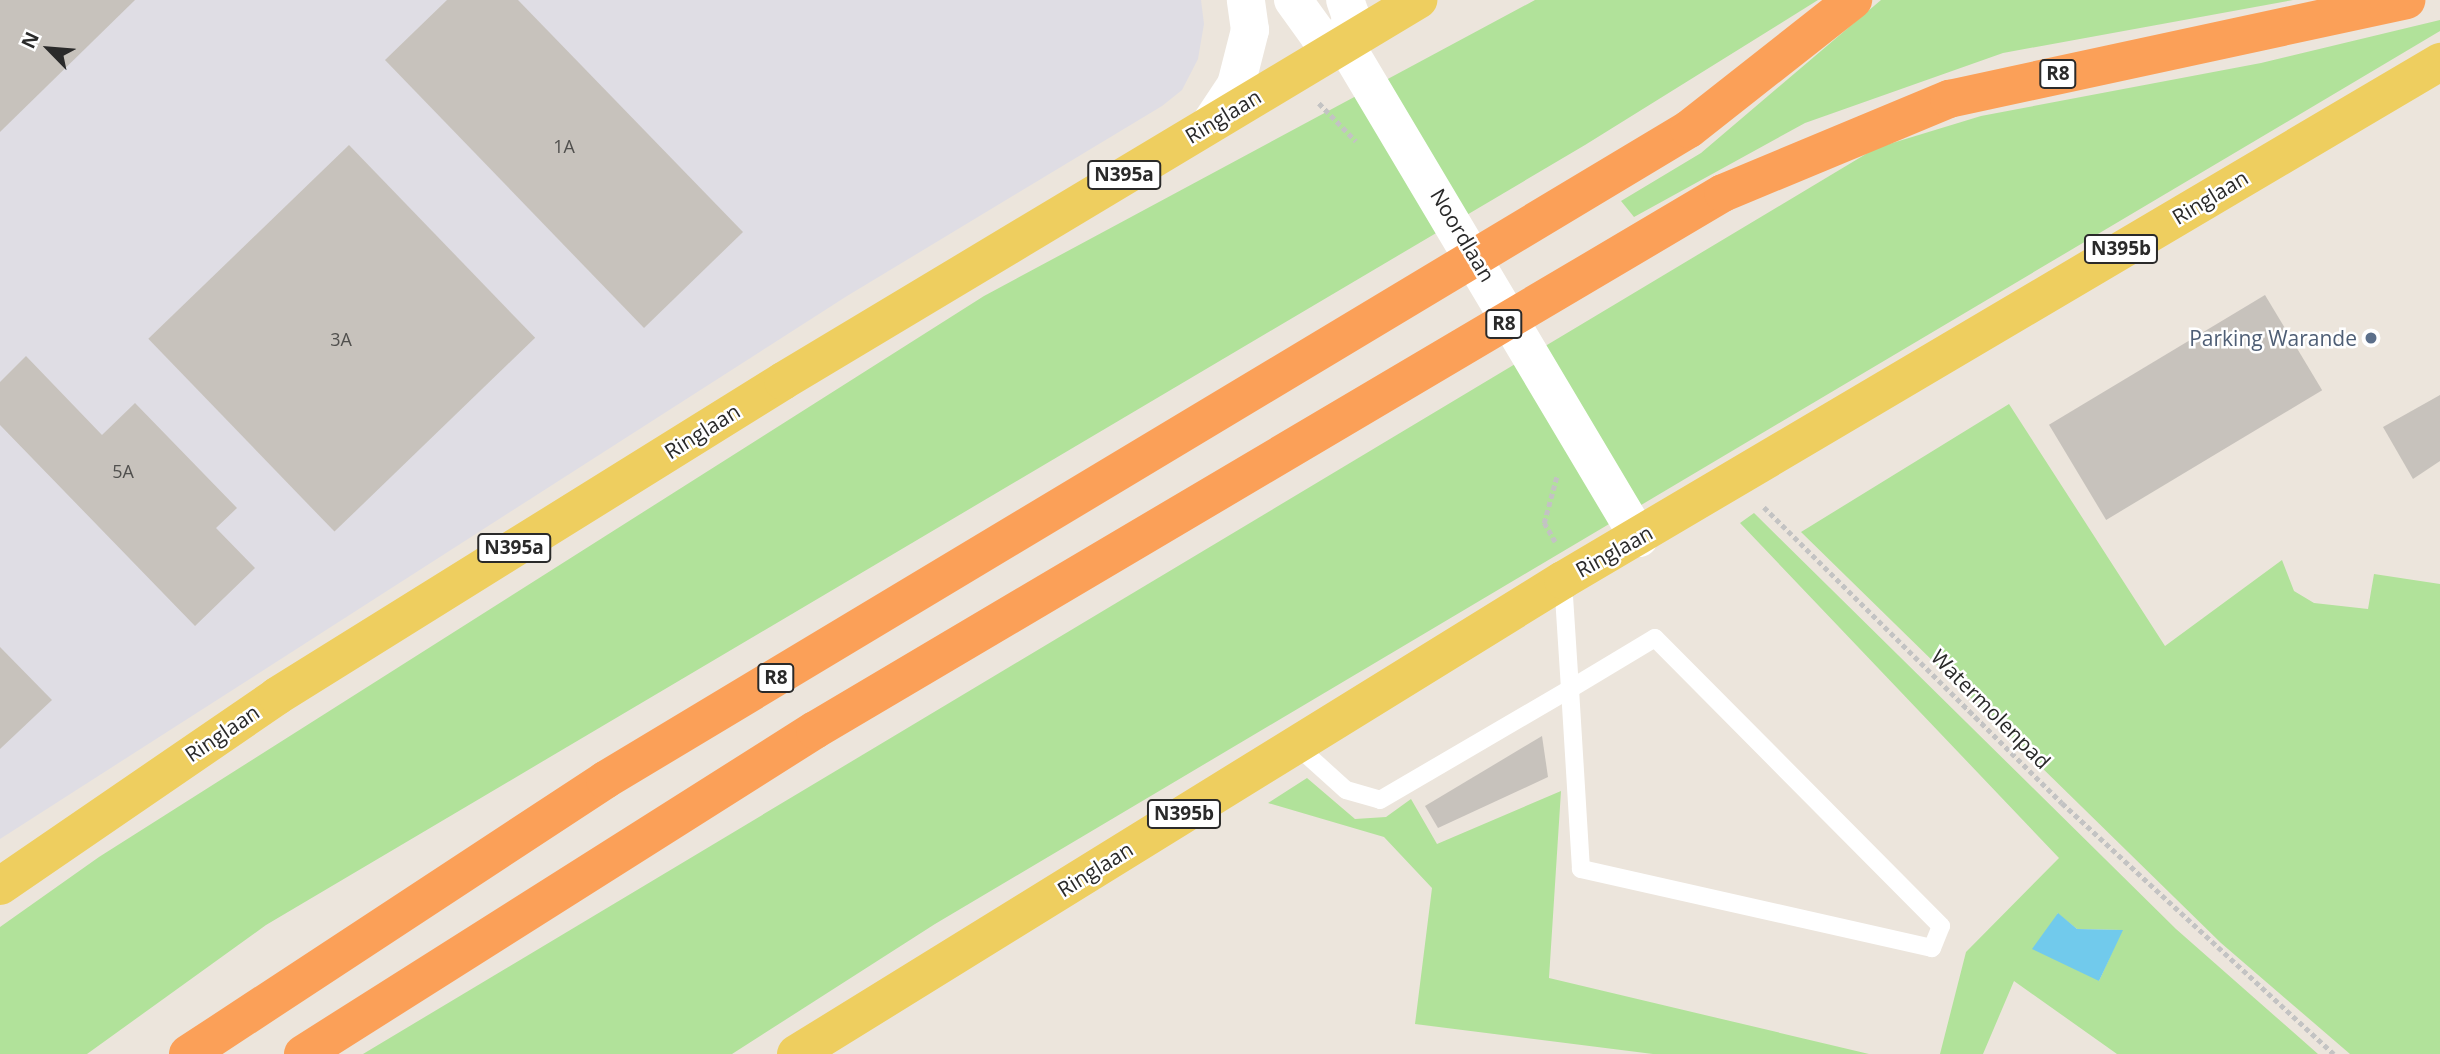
<!DOCTYPE html>
<style>
body{margin:0}
#map{position:relative;width:2440px;height:1054px;overflow:hidden;background:#ece5dc;font-family:"Open Sans",sans-serif}
div>[style]{position:absolute}
.industrial>*{inset:0;background:#dfdde4}
.green>*{inset:0;background:#b1e29a}
.water>*{inset:0;background:#71caec}
.building>*{inset:0;background:#c7c2bc;transform-origin:0 0}
.path>*{height:4.5px;margin-top:-2.25px;transform-origin:0;background:repeating-linear-gradient(90deg,#c3c3c3 0 5px,transparent 0 8.5px)}
.service>*{height:18px;margin:-9px;padding:0 9px;transform-origin:9px;border-radius:9px;background:#fff}
.tertiary>*{height:38px;margin:-19px;padding:0 19px;transform-origin:19px;border-radius:19px;background:#fff}
.primary>*{height:38px;margin:-19px;padding:0 19px;transform-origin:19px;border-radius:19px;background:#eece5f}
.motorway>*{height:38px;margin:-19px;padding:0 19px;transform-origin:19px;border-radius:19px;background:#fba058}
.dots>*{width:19px;height:19px;translate:-50% -50%;box-sizing:border-box;border:4px solid #fff;border-radius:50%}
span{translate:-50% -50%;white-space:nowrap;text-align:center;line-height:1.15;-webkit-text-stroke:5px #fff;paint-order:stroke}
.number-label{font-size:18px;color:#51504e}
.number-label span{-webkit-text-stroke-width:0}
.shield-label span{padding:2px 5px;background:#fff;border:2px solid;border-radius:5px;-webkit-text-stroke-width:0}
.shield-label{font-size:19px;color:#2a2a2a;font-weight:700}
.street-label{font-size:21px;color:#2a2a2a}
.service-label{font-size:21px;color:#4e5e75}
.right{translate:-100% -50%;text-align:right}
.north{position:absolute;left:14px;top:14px;width:70px;height:70px;-webkit-text-stroke:5px #fff;paint-order:stroke;rotate:295deg;font-size:19px;font-weight:700;line-height:28px;text-align:center;color:#2a2a2a}
.north::after{content:'';display:block;margin:auto;width:24px;height:32px;background:#2a2a2a;clip-path:polygon(50% 0,100% 100%,50% 72%,0 100%)}
</style>
<div id="map">
<div class="industrial">
<i style="clip-path:polygon(0 0,1201px 0,1204px 24px,1198px 59px,1182px 90px,1162px 106px,847px 296px,0 839px)"></i>
</div>
<div class="green">
<i style="clip-path:polygon(1535px 0,1818px 0,1585px 145px,266px 925px,87px 1054px,0 1054px,0 927px,99px 857px,984px 296px)"></i>
<i style="clip-path:polygon(1881px 0,2293px 0,2003px 53px,1805px 123px,1634px 217px,1621px 201px,1701px 153px)"></i>
<i style="clip-path:polygon(2440px 20px,2440px 31px,935px 924px,732px 1054px,363px 1054px,1876px 148px,1981px 116px,2261px 63px)"></i>
<i style="clip-path:polygon(2009px 404px,2165px 646px,2282px 560px,2294px 591px,2314px 603px,2368px 609px,2374px 574px,2440px 584px,2440px 1054px,2350px 1054px,2221px 943px,1801px 532px)"></i>
<i style="clip-path:polygon(evenodd,1754px 513px,2176px 929px,2318px 1054px,2117px 1054px,2014px 981px,1983px 1054px,1940px 1054px,1966px 952px,2059px 858px,1740px 523px,1754px 513px,2057px 913px,2077px 929px,2122px 930px,2099px 981px,2057px 913px)"></i>
<i style="clip-path:polygon(1307px 778px,1355px 819px,1386px 817px,1411px 799px,1437px 844px,1561px 791px,1549px 978px,1869px 1054px,1653px 1054px,1415px 1024px,1432px 888px,1384px 837px,1268px 803px)"></i>
</div>
<div class="water">
<i style="clip-path:polygon(2058px 913px,2077px 929px,2123px 930px,2099px 981px,2032px 949px)"></i>
</div>
<div class="building">
<i style="clip-path:polygon(0 0,135px 0,0 132px)"></i>
<i style="clip-path:polygon(447px 0,518px 0,743px 232px,644px 328px,385px 60px)"></i>
<i style="left:349px;top:145px;width:268px;height:279px;rotate:46deg"></i>
<i style="left:2265px;top:295px;width:111px;height:252px;rotate:59deg"></i>
<i style="clip-path:polygon(26px 356px,102px 435px,135px 403px,237px 508px,216px 528px,255px 568px,195px 626px,0 425px,0 382px)"></i>
<i style="clip-path:polygon(2440px 395px,2440px 461px,2413px 479px,2383px 427px)"></i>
<i style="clip-path:polygon(0 647px,52px 700px,0 749px)"></i>
<i style="clip-path:polygon(1542px 736px,1548px 777px,1438px 828px,1425px 806px)"></i>
</div>
<div class="path">
<i style="left:1319px;top:103px;width:53px;rotate:45.8deg"></i>
<i style="left:1764px;top:507px;width:420px;rotate:44.8deg"></i>
<i style="left:2062px;top:803px;width:370px;rotate:42.7deg"></i>
<i style="left:1555px;top:542px;width:22px;rotate:-120deg"></i>
<i style="left:1544px;top:523px;width:50px;rotate:-74.8deg"></i>
</div>
<div class="service">
<i style="left:1296px;top:745px;width:67px;rotate:42deg"></i>
<i style="left:1346px;top:790px;width:35px;rotate:16deg"></i>
<i style="left:1380px;top:800px;width:220px;rotate:-30.3deg"></i>
<i style="left:1570px;top:689px;width:99px;rotate:-31deg"></i>
<i style="left:1655px;top:638px;width:406px;rotate:45.2deg"></i>
<i style="left:1941px;top:926px;width:24px;rotate:112deg"></i>
<i style="left:1932px;top:948px;width:360px;rotate:-167.3deg"></i>
<i style="left:1581px;top:869px;width:180px;rotate:-93.5deg"></i>
<i style="left:1570px;top:689px;width:109px;rotate:-93.7deg"></i>
</div>
<div class="tertiary">
<i style="left:1293px;top:0;width:44px;rotate:54.2deg"></i>
<i style="left:1319px;top:36px;width:27px;rotate:17deg"></i>
<i style="left:1345px;top:44px;width:575px;rotate:59.24deg"></i>
<i style="left:1345px;top:44px;width:28px;rotate:-77deg"></i>
<i style="left:1351px;top:17px;width:18px;rotate:-109deg"></i>
<i style="left:1210px;top:124px;width:47px;rotate:-56.3deg"></i>
<i style="left:1236px;top:85px;width:57px;rotate:-75.7deg"></i>
<i style="left:1250px;top:30px;width:30px;rotate:-98deg"></i>
</div>
<div class="primary">
<i style="left:0;top:886px;width:336px;rotate:-34.4deg"></i>
<i style="left:277px;top:696px;width:596px;rotate:-31.9deg"></i>
<i style="left:783px;top:381px;width:741px;rotate:-30.96deg"></i>
<i style="left:796px;top:1054px;width:902px;rotate:-31.72deg"></i>
<i style="left:1563px;top:580px;width:1019px;rotate:-30.57deg"></i>
</div>
<div class="motorway">
<i style="left:188px;top:1054px;width:499px;rotate:-33.3deg"></i>
<i style="left:605px;top:780px;width:1264px;rotate:-30.99deg"></i>
<i style="left:1689px;top:129px;width:209px;rotate:-38.2deg"></i>
<i style="left:303px;top:1054px;width:606px;rotate:-32.33deg"></i>
<i style="left:815px;top:730px;width:1055px;rotate:-30.6deg"></i>
<i style="left:1723px;top:193px;width:245px;rotate:-22.6deg"></i>
<i style="left:1949px;top:99px;width:468px;rotate:-12.2deg"></i>
</div>
<div class="dots">
<i style="left:2371px;top:338px;background:#5c6f8a"></i>
</div>
<div class="number-label">
<span style="left:564px;top:146px">1A</span>
<span style="left:341px;top:339px">3A</span>
<span style="left:123px;top:471px">5A</span>
</div>
<div class="shield-label">
<span style="left:2058px;top:74px">R8</span>
<span style="left:1124px;top:175px">N395a</span>
<span style="left:2121px;top:249px">N395b</span>
<span style="left:1504px;top:324px">R8</span>
<span style="left:514px;top:548px">N395a</span>
<span style="left:776px;top:678px">R8</span>
<span style="left:1184px;top:814px">N395b</span>
</div>
<div class="street-label">
<span style="left:1223px;top:116px;rotate:-31deg">Ringlaan</span>
<span style="left:2210px;top:197px;rotate:-31deg">Ringlaan</span>
<span style="left:1463px;top:235px;rotate:59deg">Noordlaan</span>
<span style="left:702px;top:431px;rotate:-32deg">Ringlaan</span>
<span style="left:1614px;top:551px;rotate:-29deg">Ringlaan</span>
<span style="left:1991px;top:709px;rotate:45deg">Watermolenpad</span>
<span style="left:222px;top:733px;rotate:-34deg">Ringlaan</span>
<span style="left:1095px;top:869px;rotate:-32deg">Ringlaan</span>
</div>
<div class="service-label">
<span class="right" style="left:2357px;top:338px">Parking Warande</span>
</div>
<div class="north">N</div>
</div>
